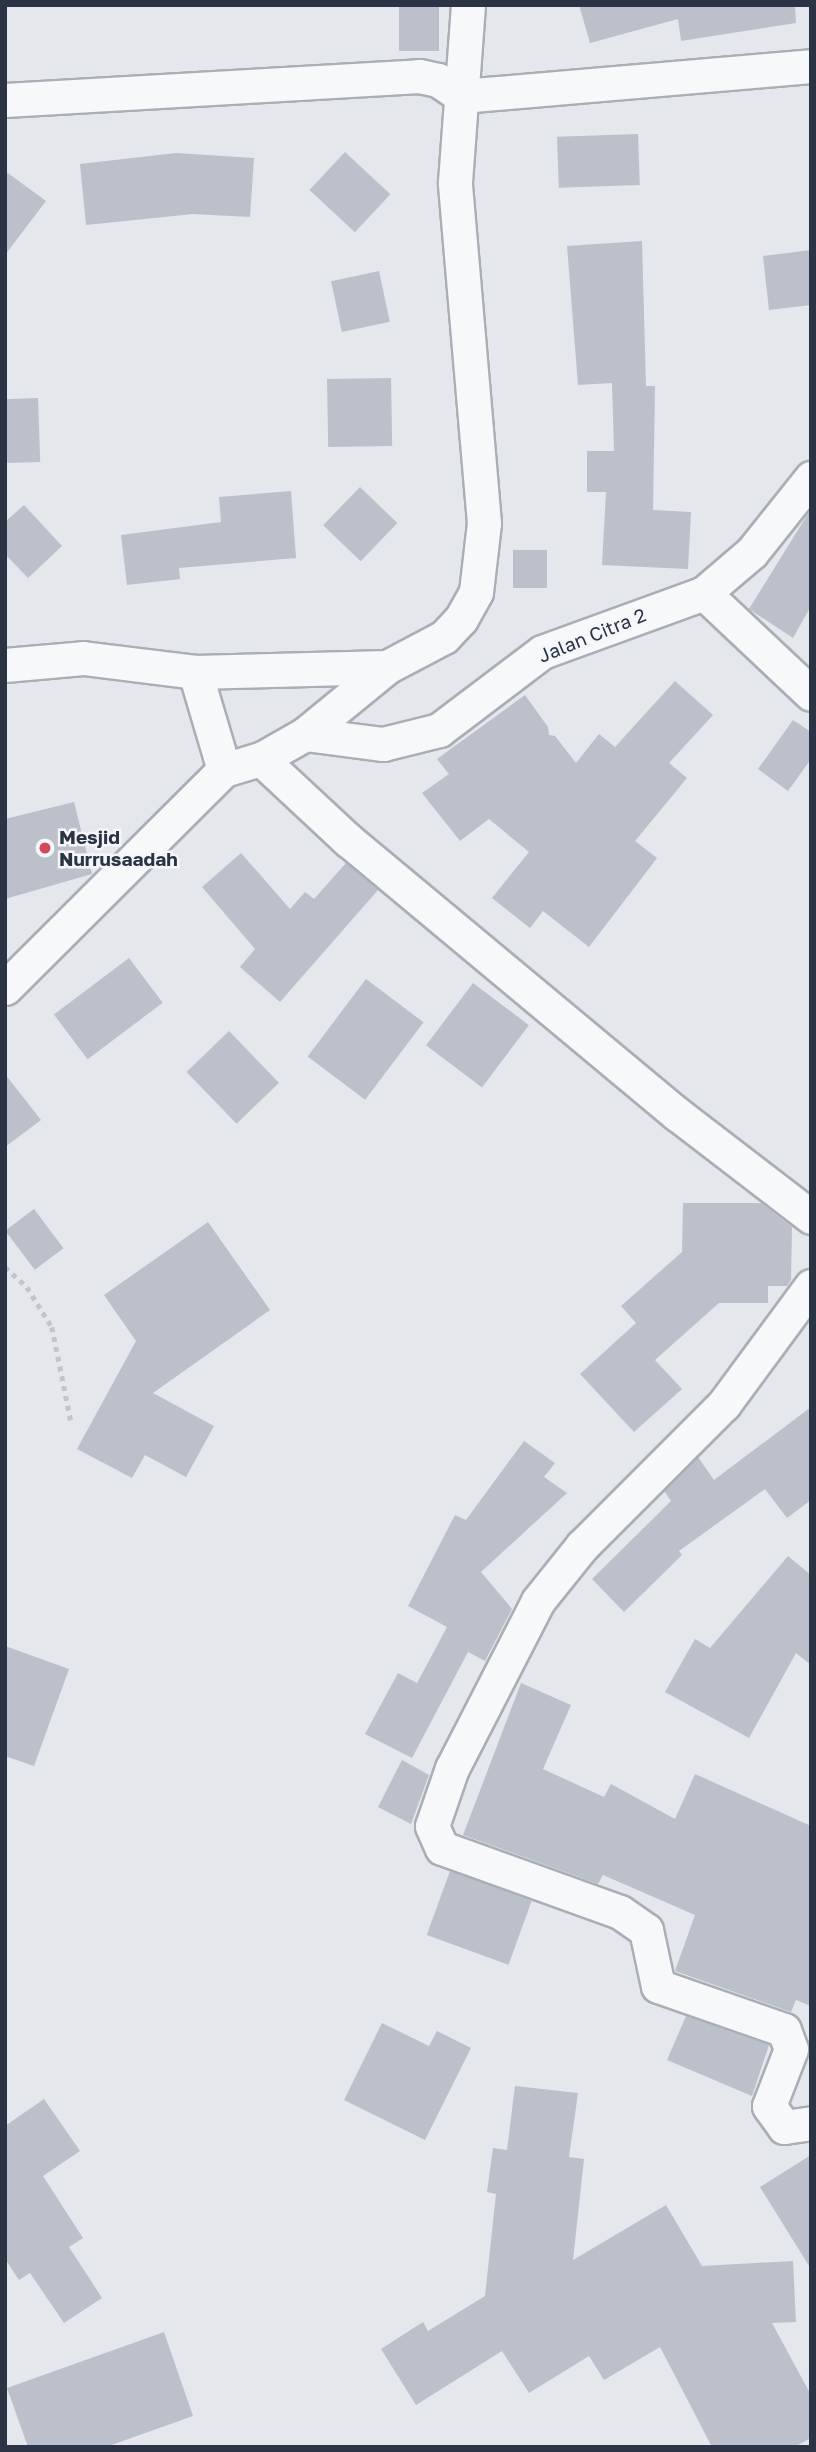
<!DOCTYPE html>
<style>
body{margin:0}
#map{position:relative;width:816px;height:2452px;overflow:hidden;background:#e4e7ec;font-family:"Golos Text",sans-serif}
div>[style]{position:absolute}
.building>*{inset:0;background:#bbc0ca;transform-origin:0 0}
.path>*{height:4.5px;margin-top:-2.25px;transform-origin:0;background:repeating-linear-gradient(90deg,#c2c5cb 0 5px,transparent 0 10px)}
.roads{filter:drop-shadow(2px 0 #a9aeb7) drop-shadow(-2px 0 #a9aeb7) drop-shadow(0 2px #a9aeb7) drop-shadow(0 -2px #a9aeb7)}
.street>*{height:33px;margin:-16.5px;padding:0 16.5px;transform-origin:16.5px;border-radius:16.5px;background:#f7f8fa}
.dots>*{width:19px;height:19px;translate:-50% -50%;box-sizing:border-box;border:4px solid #f4f6f9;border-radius:50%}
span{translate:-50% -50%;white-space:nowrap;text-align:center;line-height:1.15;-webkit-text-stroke:5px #f4f6f9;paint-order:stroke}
.street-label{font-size:19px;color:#2b3445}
.poi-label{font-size:19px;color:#2b3445;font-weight:700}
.left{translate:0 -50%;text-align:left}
.frame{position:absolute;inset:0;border:7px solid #2b3445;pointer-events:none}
</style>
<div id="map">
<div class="building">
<i style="left:399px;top:5px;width:40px;height:46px"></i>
<i style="clip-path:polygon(579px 5px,795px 5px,796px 23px,681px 41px,678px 19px,590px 43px)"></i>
<i style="left:638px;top:134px;width:51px;height:81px;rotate:88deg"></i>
<i style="left:345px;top:152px;width:62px;height:52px;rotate:43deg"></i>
<i style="clip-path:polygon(176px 153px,254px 158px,250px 217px,193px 214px,86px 225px,80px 164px)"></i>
<i style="clip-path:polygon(5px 171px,46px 201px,5px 255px)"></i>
<i style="clip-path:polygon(642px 241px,646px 386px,655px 386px,653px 510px,691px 512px,688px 569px,602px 565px,606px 492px,587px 492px,587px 451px,614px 451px,612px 383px,578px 385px,567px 246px)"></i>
<i style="clip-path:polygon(811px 250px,811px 305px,769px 310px,763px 256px)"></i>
<i style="left:379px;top:271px;width:52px;height:49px;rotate:78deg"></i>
<i style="left:391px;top:378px;width:68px;height:64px;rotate:89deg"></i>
<i style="left:38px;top:398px;width:64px;height:33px;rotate:88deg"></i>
<i style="left:360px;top:487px;width:52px;height:53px;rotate:44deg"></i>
<i style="clip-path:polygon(291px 491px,296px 558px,179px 568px,180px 579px,127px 585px,121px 535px,221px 522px,219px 497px)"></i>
<i style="clip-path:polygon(24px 505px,62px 546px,28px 578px,5px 554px,5px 522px)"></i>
<i style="clip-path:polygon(811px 509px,811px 606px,793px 638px,749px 609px)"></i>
<i style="left:547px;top:550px;width:38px;height:34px;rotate:90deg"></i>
<i style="clip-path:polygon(675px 681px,713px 715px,669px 763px,687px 778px,635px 841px,657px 858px,589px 947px,543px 911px,530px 928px,492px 898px,529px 852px,489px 819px,460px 841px,422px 793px,449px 774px,437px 759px,525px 695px,548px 727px,549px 735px,555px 736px,576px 763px,599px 734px,615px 747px)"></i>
<i style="clip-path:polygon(793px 720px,811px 732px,811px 759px,788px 791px,758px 769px)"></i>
<i style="clip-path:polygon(74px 802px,92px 874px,5px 899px,5px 819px)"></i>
<i style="clip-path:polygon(241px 853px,290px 909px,305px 892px,314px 899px,346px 863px,378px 890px,280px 1002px,240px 967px,255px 949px,202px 887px)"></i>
<i style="left:129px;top:958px;width:56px;height:94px;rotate:53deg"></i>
<i style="left:366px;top:979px;width:72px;height:97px;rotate:37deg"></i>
<i style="left:473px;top:983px;width:70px;height:78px;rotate:37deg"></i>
<i style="left:229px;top:1031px;width:72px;height:59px;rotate:46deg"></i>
<i style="clip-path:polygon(5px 1074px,41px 1120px,5px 1147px)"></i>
<i style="clip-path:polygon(683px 1203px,761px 1203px,792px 1227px,791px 1280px,787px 1286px,768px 1286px,768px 1303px,719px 1303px,655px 1360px,682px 1389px,634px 1432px,580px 1374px,636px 1323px,621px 1306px,682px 1252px)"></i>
<i style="left:34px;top:1209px;width:49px;height:36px;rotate:53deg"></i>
<i style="clip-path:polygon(208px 1222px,270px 1310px,153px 1393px,214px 1426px,186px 1477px,145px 1455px,132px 1478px,77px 1449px,136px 1341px,104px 1295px)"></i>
<i style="clip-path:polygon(811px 1407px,811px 1500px,787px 1518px,765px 1489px,679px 1551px,682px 1555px,624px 1612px,592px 1579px,671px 1501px,664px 1491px,698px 1457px,714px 1480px)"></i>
<i style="clip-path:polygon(524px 1441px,555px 1463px,544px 1477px,567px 1493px,481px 1572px,512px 1609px,485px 1661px,468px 1652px,412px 1758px,365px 1734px,398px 1673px,417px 1683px,447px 1627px,408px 1606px,455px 1515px,466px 1520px)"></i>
<i style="clip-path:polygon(788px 1556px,811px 1575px,811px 1665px,796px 1653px,749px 1738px,665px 1692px,695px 1639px,710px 1648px)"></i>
<i style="clip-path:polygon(5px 1646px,69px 1669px,34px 1766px,5px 1756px)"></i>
<i style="clip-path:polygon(521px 1683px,571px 1705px,543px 1769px,604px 1797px,611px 1784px,675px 1819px,695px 1774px,811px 1826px,811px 2006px,796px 2000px,791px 2012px,675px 1971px,695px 1915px,603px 1875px,598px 1884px,463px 1835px)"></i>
<i style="clip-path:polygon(402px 1760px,429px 1775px,411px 1824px,378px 1807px)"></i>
<i style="left:450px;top:1871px;width:87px;height:68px;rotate:20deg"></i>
<i style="clip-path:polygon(686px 2016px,769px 2045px,752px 2096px,667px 2060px)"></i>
<i style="clip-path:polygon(382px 2023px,429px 2046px,437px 2031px,471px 2048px,425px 2140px,344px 2100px)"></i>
<i style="clip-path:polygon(515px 2086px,578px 2093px,569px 2157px,584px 2159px,573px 2260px,666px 2205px,702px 2266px,793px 2261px,796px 2322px,772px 2323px,811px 2395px,811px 2438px,794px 2447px,712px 2447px,660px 2347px,604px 2380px,589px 2356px,529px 2393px,502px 2351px,416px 2405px,381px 2349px,423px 2322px,428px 2331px,485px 2296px,496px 2194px,487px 2192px,493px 2148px,507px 2150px)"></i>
<i style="clip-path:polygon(44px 2099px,80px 2151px,43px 2176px,83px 2238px,69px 2247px,102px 2298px,64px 2323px,30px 2273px,19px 2280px,5px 2259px,5px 2126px)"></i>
<i style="clip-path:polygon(811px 2155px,811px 2269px,760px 2187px)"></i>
<i style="clip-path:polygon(164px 2332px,193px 2416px,106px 2447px,28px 2447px,7px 2388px)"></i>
</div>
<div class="path">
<i style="left:5px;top:1267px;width:30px;rotate:42deg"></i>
<i style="left:27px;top:1287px;width:47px;rotate:58deg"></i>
<i style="left:52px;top:1327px;width:96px;rotate:78.6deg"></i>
</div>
<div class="roads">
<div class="street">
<i style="left:5px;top:100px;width:415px;rotate:-3.3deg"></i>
<i style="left:419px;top:76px;width:19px;rotate:12deg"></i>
<i style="left:438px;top:80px;width:29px;rotate:34deg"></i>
<i style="left:462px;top:96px;width:350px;rotate:-4.9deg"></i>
<i style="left:704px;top:593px;width:147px;rotate:43.3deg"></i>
<i style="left:5px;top:665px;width:78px;rotate:-5.1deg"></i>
<i style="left:83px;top:658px;width:113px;rotate:7.1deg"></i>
<i style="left:195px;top:672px;width:192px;rotate:-1.5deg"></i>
<i style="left:387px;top:667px;width:64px;rotate:-27.8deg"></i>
<i style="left:444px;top:637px;width:25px;rotate:-47deg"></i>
<i style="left:461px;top:619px;width:31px;rotate:-61deg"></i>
<i style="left:476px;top:592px;width:69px;rotate:-83.4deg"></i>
<i style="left:484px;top:523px;width:342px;rotate:-94.9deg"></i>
<i style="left:455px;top:182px;width:177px;rotate:-85.8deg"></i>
<i style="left:195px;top:672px;width:102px;rotate:73.5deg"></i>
<i style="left:305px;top:734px;width:79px;rotate:7.3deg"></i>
<i style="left:383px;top:744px;width:58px;rotate:-14deg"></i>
<i style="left:439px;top:730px;width:129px;rotate:-37.1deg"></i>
<i style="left:542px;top:652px;width:172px;rotate:-20deg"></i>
<i style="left:704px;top:593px;width:63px;rotate:-40.5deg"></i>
<i style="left:752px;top:552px;width:95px;rotate:-51.4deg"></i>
<i style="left:261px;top:759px;width:119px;rotate:43deg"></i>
<i style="left:348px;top:840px;width:428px;rotate:39.8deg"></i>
<i style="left:677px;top:1114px;width:169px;rotate:37.5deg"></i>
<i style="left:5px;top:988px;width:309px;rotate:-44.9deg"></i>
<i style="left:224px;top:770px;width:39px;rotate:-17deg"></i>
<i style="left:261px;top:759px;width:51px;rotate:-29.6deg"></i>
<i style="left:305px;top:734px;width:106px;rotate:-39.3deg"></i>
<i style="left:811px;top:1286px;width:147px;rotate:126.4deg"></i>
<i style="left:724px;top:1404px;width:201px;rotate:135deg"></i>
<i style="left:582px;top:1546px;width:70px;rotate:128.7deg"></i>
<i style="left:538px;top:1601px;width:188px;rotate:117.2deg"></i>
<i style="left:452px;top:1768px;width:61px;rotate:109deg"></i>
<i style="left:432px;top:1826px;width:24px;rotate:66deg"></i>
<i style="left:442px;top:1848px;width:189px;rotate:19.8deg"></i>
<i style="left:620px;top:1912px;width:32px;rotate:35deg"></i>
<i style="left:646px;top:1930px;width:57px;rotate:77.9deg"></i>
<i style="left:658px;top:1986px;width:133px;rotate:19.2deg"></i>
<i style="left:784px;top:2030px;width:20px;rotate:70deg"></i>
<i style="left:791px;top:2049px;width:61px;rotate:111.1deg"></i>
<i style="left:769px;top:2106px;width:26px;rotate:54deg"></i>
<i style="left:784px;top:2127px;width:27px;rotate:-8deg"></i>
</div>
</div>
<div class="dots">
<i style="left:45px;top:848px;background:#d1495b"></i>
</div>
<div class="street-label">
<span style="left:592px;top:635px;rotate:-22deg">Jalan Citra 2</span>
</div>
<div class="poi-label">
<span class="left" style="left:59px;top:848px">Mesjid<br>Nurrusaadah</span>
</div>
<div class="frame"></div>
</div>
